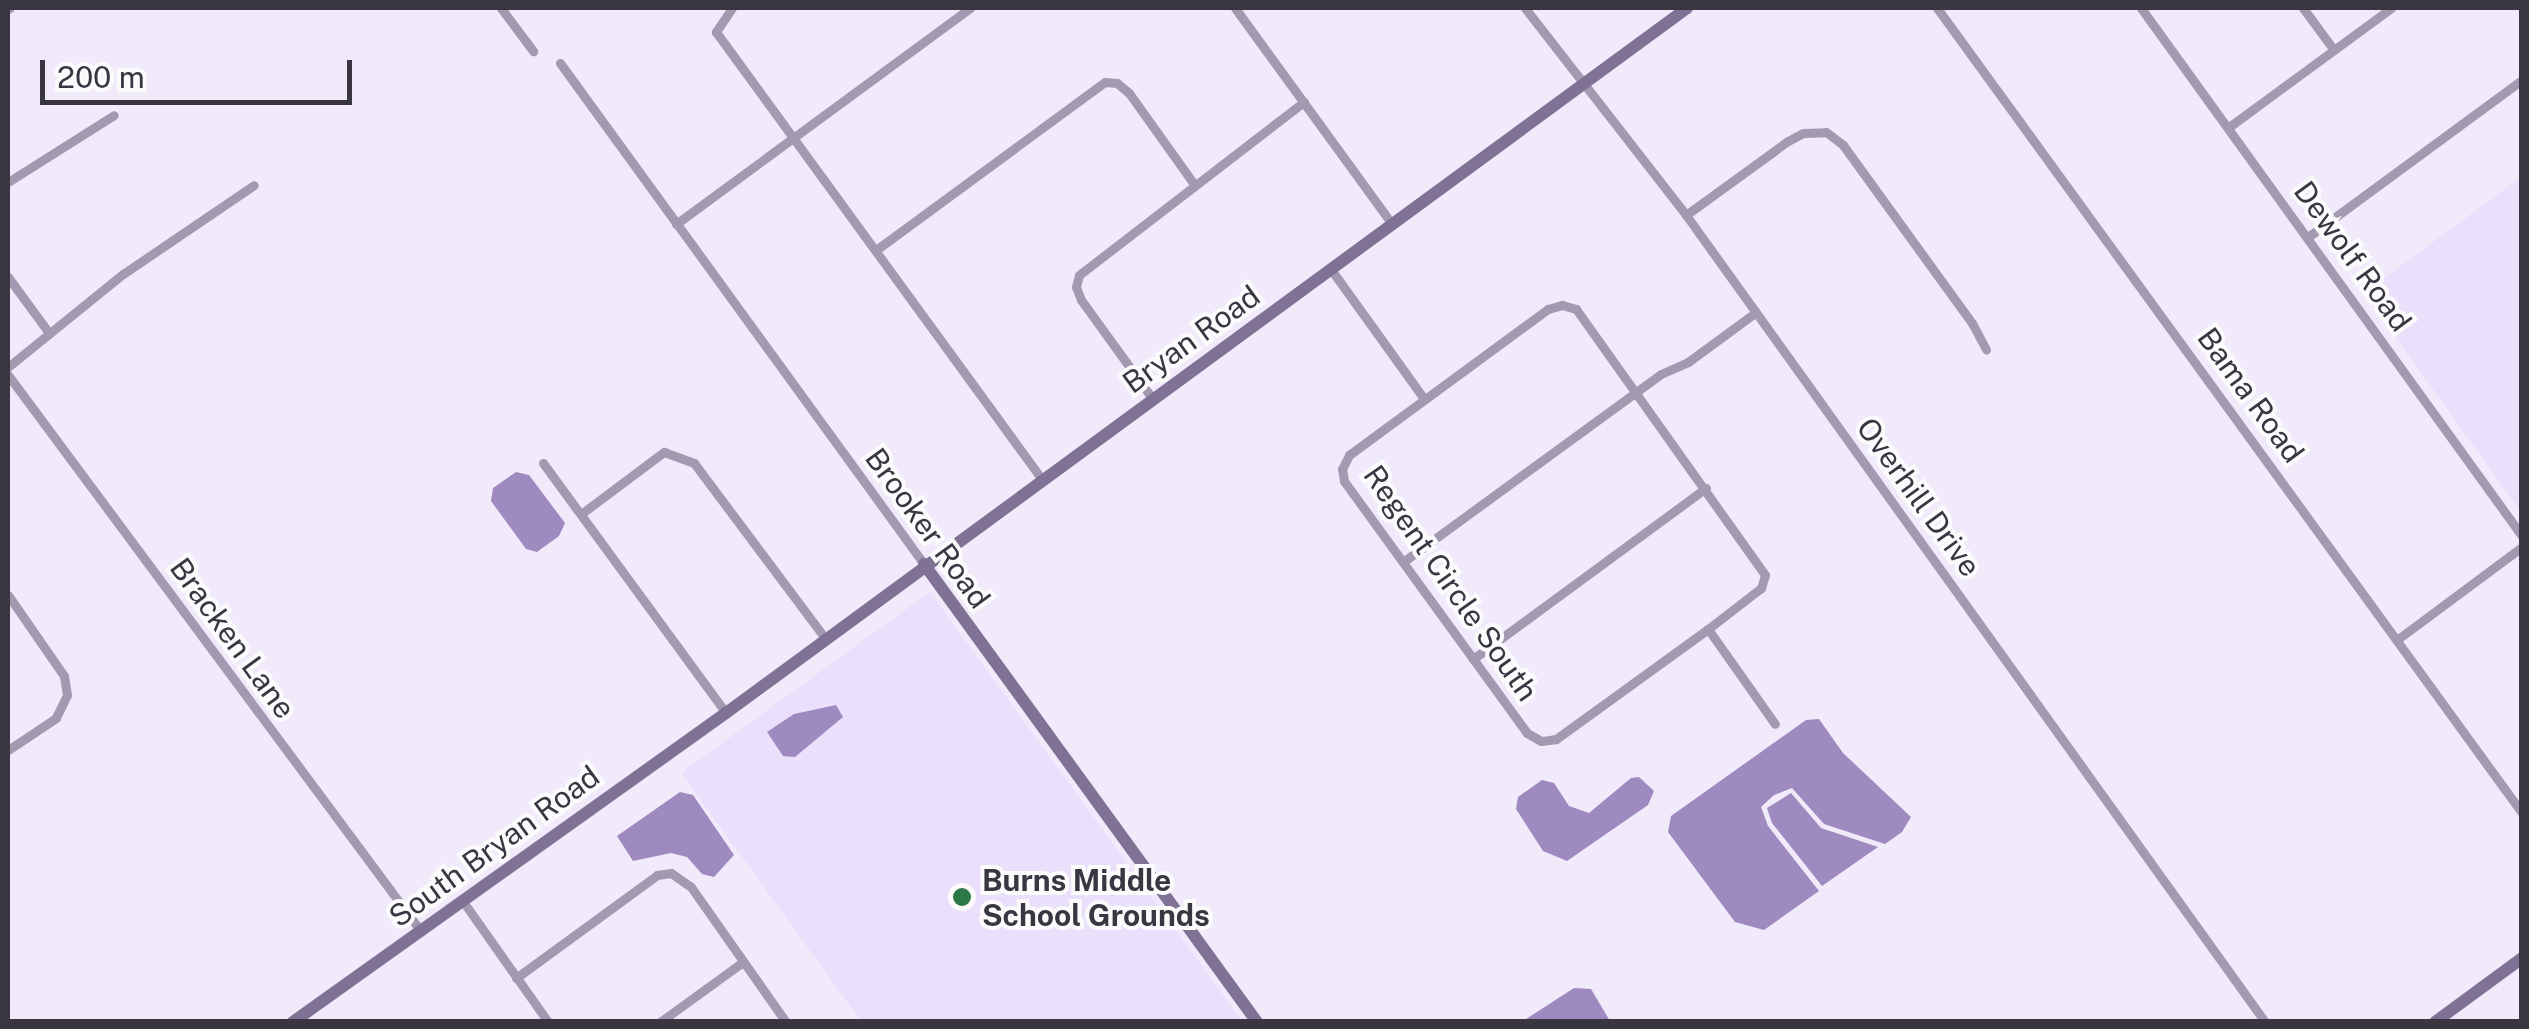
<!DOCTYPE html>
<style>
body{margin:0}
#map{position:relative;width:2529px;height:1029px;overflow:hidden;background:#f0eafb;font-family:"Public Sans",sans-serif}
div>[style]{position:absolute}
.built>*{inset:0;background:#eae0fc}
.water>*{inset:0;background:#9e8abf}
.street>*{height:9px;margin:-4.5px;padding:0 4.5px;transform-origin:4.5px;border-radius:4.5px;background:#a39ab2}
.secondary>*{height:12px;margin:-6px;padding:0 6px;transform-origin:6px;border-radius:6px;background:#7f7295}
.dots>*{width:28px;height:28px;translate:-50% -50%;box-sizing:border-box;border:5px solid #fbfbfb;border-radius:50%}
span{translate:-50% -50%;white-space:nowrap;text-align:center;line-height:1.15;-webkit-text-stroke:8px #fbfbfb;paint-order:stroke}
.street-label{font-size:30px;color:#3a3641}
.poi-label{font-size:30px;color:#3a3641;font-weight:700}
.left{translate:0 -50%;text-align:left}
.frame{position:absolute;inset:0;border:10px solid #3a3641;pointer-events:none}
.scale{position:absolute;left:40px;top:60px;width:312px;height:45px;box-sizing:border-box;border:5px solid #3a3641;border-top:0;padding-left:12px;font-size:30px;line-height:35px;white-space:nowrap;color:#3a3641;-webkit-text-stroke:8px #fbfbfb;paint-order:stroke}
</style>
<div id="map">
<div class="built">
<i style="clip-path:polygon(2521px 177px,2521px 512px,2364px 293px)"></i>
<i style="clip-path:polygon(930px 592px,1242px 1021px,861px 1021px,681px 773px)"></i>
</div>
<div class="water">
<i style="clip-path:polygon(516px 472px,529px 475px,565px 523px,559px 536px,537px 552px,526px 549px,491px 501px,493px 488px)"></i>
<i style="clip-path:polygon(836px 705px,843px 717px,795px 757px,783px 756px,767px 732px,794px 714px)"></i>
<i style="clip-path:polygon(1819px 719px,1843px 753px,1911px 817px,1902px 832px,1885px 844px,1824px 824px,1792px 788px,1774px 795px,1761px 807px,1768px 826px,1819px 891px,1764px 930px,1735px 922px,1668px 832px,1671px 816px,1806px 720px)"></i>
<i style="clip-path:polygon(1639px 777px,1654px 791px,1648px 805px,1567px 861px,1543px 851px,1516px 809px,1518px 797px,1542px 780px,1554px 783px,1569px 806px,1589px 813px,1631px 778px)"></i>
<i style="clip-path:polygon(680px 792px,693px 795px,734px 855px,714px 877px,702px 874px,687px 857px,671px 853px,633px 861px,617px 836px)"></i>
<i style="clip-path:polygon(1791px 793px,1821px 828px,1878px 847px,1822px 886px,1772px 823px,1767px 808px)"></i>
<i style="clip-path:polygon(1574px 988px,1591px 989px,1610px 1021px,1523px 1021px)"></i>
</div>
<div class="street">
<i style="left:501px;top:8px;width:54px;rotate:53.3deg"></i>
<i style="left:732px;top:8px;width:29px;rotate:124deg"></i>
<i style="left:716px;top:32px;width:552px;rotate:53.92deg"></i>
<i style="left:1235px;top:8px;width:266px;rotate:54deg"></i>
<i style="left:1525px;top:8px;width:262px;rotate:52.1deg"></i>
<i style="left:1686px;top:215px;width:993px;rotate:54.34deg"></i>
<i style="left:1937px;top:8px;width:995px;rotate:53.99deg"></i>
<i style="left:2141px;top:8px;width:651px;rotate:54.19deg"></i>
<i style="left:2303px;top:8px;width:52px;rotate:53.6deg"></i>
<i style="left:8px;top:9px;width:2px;rotate:-27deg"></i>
<i style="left:560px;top:63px;width:619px;rotate:54deg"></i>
<i style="left:2229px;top:127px;width:201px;rotate:-36.3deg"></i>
<i style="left:8px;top:182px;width:125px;rotate:-32.3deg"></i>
<i style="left:1686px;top:215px;width:126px;rotate:-36deg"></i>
<i style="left:1788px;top:141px;width:17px;rotate:-28deg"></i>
<i style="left:1803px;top:133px;width:23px;rotate:-2deg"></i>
<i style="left:1826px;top:132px;width:21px;rotate:37deg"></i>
<i style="left:1843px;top:145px;width:220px;rotate:54.1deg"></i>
<i style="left:1972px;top:323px;width:30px;rotate:62deg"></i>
<i style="left:676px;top:224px;width:365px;rotate:-36.3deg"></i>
<i style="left:2308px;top:237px;width:265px;rotate:-36.3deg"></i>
<i style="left:876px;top:250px;width:284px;rotate:-36.3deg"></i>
<i style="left:1105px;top:82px;width:12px;rotate:5deg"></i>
<i style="left:1117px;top:83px;width:16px;rotate:40deg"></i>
<i style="left:1129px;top:93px;width:112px;rotate:54.5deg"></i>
<i style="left:1330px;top:268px;width:161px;rotate:54.3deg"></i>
<i style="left:8px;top:277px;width:69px;rotate:53.8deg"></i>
<i style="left:1562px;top:305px;width:15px;rotate:16deg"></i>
<i style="left:1576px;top:309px;width:326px;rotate:54.6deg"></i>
<i style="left:1765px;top:575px;width:14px;rotate:107deg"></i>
<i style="left:1761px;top:588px;width:67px;rotate:142.3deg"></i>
<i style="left:1708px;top:629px;width:188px;rotate:144.1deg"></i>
<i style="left:1556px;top:739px;width:15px;rotate:172deg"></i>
<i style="left:1541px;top:741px;width:16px;rotate:-150deg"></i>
<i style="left:1527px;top:733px;width:311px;rotate:-126deg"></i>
<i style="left:1344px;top:481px;width:12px;rotate:-99deg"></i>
<i style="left:1342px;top:469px;width:16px;rotate:-63deg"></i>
<i style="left:1349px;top:455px;width:247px;rotate:-36.3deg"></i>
<i style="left:1548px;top:309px;width:15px;rotate:-16deg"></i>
<i style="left:8px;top:367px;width:148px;rotate:-39deg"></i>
<i style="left:123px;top:274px;width:158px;rotate:-34.2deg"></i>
<i style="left:8px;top:375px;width:691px;rotate:53.41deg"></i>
<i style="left:1152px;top:398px;width:121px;rotate:-125.9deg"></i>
<i style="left:1081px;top:300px;width:14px;rotate:-111deg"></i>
<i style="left:1076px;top:287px;width:12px;rotate:-76deg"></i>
<i style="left:1079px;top:275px;width:284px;rotate:-37.6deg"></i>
<i style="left:543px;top:463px;width:310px;rotate:53.8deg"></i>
<i style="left:581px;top:514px;width:104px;rotate:-36.8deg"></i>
<i style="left:664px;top:452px;width:32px;rotate:20deg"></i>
<i style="left:694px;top:463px;width:219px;rotate:53.2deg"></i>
<i style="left:1403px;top:562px;width:319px;rotate:-36.1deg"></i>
<i style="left:1661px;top:374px;width:30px;rotate:-24deg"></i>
<i style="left:1688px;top:362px;width:84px;rotate:-36.3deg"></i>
<i style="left:8px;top:595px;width:98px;rotate:55.3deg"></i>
<i style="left:64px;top:676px;width:19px;rotate:81deg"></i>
<i style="left:67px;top:695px;width:25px;rotate:116deg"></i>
<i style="left:56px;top:718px;width:58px;rotate:146.3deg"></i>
<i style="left:1708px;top:629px;width:116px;rotate:54.8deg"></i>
<i style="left:2398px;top:639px;width:154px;rotate:-36.6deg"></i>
<i style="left:1473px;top:659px;width:289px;rotate:-36.3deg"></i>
<i style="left:462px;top:900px;width:149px;rotate:54.8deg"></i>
<i style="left:516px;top:978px;width:175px;rotate:-36.1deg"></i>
<i style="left:657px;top:875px;width:14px;rotate:-8deg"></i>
<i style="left:671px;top:873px;width:24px;rotate:35deg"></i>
<i style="left:691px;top:887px;width:165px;rotate:54.9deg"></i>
<i style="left:660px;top:1022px;width:102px;rotate:-35.9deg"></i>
</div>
<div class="secondary">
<i style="left:924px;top:564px;width:566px;rotate:53.98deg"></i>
<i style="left:293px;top:1022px;width:532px;rotate:-35.51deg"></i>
<i style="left:726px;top:713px;width:1192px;rotate:-36.26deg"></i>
<i style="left:2435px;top:1022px;width:108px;rotate:-36.3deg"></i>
</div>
<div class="dots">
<i style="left:962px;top:897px;background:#2b7745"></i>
</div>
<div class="street-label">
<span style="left:2353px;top:256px;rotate:54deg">Dewolf Road</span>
<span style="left:1191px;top:339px;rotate:-36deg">Bryan Road</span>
<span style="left:2251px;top:395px;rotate:54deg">Bama Road</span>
<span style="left:1919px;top:497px;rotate:54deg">Overhill Drive</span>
<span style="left:928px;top:528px;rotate:54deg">Brooker Road</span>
<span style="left:1451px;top:583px;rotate:55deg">Regent Circle South</span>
<span style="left:233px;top:638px;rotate:54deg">Bracken Lane</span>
<span style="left:494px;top:846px;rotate:-36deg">South Bryan Road</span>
</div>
<div class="poi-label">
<span class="left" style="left:982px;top:897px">Burns Middle<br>School Grounds</span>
</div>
<div class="frame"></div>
<div class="scale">200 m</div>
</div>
